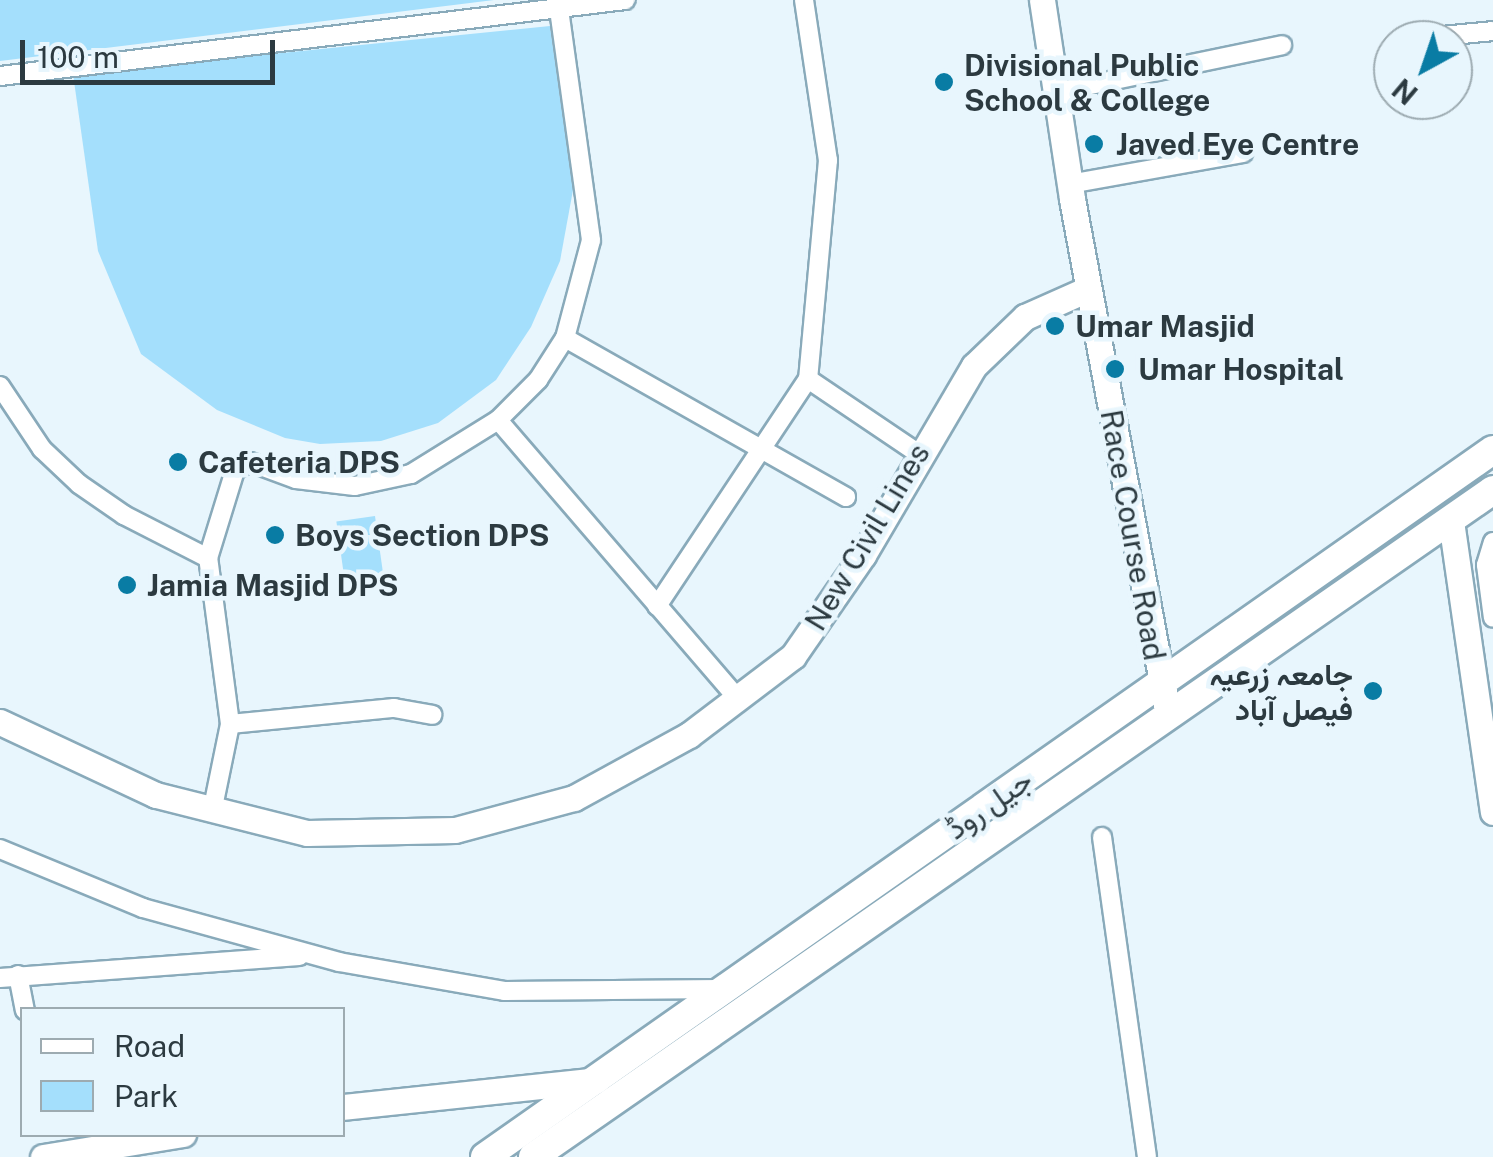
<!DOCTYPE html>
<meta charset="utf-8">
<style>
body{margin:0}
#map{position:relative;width:1493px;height:1157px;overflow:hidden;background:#e8f6fd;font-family:"Public Sans",Vazirmatn,sans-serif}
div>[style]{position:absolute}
.green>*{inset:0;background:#a4dffc;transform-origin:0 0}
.roads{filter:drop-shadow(2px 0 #89aaba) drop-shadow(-2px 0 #89aaba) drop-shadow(0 2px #89aaba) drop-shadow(0 -2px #89aaba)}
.street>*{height:18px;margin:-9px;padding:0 9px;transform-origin:9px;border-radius:9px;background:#fff}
.secondary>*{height:25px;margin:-12.5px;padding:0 12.5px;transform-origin:12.5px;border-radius:12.5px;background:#fff}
.primary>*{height:28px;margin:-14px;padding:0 14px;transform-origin:14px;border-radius:14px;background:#fff}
.dots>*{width:28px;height:28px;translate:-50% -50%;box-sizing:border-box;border:5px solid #e8f6fd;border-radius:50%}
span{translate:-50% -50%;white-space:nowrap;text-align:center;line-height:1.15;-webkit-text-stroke:9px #e8f6fd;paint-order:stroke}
.poi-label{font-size:30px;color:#2c3a40;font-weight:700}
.left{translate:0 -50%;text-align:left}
.right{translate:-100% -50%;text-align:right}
.street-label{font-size:30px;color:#2c3a40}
.legend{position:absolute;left:20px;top:1007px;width:325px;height:130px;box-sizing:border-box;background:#e8f6fd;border:2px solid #9dabb1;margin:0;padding:12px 18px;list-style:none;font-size:30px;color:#2c3a40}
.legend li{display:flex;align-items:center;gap:20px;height:50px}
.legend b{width:50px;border:2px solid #9dabb1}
.north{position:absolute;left:1373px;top:20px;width:100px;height:100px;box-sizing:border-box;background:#e8f6fd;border:2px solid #9dabb1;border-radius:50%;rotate:220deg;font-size:28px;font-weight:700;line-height:40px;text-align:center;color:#2c3a40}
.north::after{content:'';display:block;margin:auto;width:35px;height:45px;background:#097ca4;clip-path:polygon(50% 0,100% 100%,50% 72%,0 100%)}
.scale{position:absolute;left:20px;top:40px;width:255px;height:45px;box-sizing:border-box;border:5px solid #2c3a40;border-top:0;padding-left:12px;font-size:30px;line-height:35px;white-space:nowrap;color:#2c3a40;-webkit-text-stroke:8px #e8f6fd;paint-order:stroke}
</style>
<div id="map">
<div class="green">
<i style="clip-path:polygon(0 0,494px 0,0 61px)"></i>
<i style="clip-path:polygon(550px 26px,573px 190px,560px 261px,531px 327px,496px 380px,438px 423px,381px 441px,320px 444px,285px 438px,217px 410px,141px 354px,98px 251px,73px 74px)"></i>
<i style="left:375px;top:516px;width:69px;height:39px;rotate:82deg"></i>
</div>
<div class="roads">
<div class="street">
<i style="left:804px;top:0;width:162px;rotate:81.5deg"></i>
<i style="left:828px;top:160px;width:220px;rotate:95.2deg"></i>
<i style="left:808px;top:379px;width:134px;rotate:34deg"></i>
<i style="left:1422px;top:38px;width:71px;rotate:-5.6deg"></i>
<i style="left:0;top:76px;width:630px;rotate:-6.93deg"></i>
<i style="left:1056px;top:92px;width:231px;rotate:-11.7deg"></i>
<i style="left:1069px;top:184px;width:177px;rotate:-10.1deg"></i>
<i style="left:565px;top:338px;width:323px;rotate:29.5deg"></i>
<i style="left:0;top:386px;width:76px;rotate:56.3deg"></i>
<i style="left:42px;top:449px;width:51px;rotate:43.4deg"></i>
<i style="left:79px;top:484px;width:55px;rotate:34.6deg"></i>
<i style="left:124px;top:515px;width:94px;rotate:27.1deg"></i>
<i style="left:498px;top:420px;width:368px;rotate:49.3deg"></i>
<i style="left:1493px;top:542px;width:24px;rotate:107deg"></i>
<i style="left:1486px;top:565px;width:53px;rotate:82.5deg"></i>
<i style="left:657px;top:606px;width:273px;rotate:-56.4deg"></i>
<i style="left:230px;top:724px;width:165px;rotate:-5.6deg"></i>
<i style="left:394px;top:708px;width:39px;rotate:10deg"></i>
<i style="left:212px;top:812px;width:90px;rotate:-78.4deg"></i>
<i style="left:230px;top:724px;width:167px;rotate:-97.5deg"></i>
<i style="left:208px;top:558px;width:92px;rotate:-72.9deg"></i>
<i style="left:235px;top:470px;width:17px;rotate:-28deg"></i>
<i style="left:250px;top:462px;width:49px;rotate:20.3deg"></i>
<i style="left:296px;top:479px;width:59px;rotate:6.8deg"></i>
<i style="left:355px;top:486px;width:57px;rotate:-12.1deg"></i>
<i style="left:411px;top:474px;width:102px;rotate:-31.8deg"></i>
<i style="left:498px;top:420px;width:57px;rotate:-45deg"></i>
<i style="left:538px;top:380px;width:50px;rotate:-57.3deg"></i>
<i style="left:565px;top:338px;width:101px;rotate:-75.1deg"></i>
<i style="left:591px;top:240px;width:233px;rotate:-97.9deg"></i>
<i style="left:1102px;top:837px;width:323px;rotate:82deg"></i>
<i style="left:0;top:849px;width:155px;rotate:22.4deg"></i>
<i style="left:143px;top:908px;width:203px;rotate:15.4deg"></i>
<i style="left:339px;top:962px;width:169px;rotate:9.9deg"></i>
<i style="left:505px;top:991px;width:216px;rotate:-0.5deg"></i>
<i style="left:18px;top:975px;width:36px;rotate:79deg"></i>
<i style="left:0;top:978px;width:300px;rotate:-4.2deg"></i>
</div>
<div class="secondary">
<i style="left:1042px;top:0;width:201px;rotate:81.4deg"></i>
<i style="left:1072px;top:199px;width:524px;rotate:79.44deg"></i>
<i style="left:1451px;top:521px;width:294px;rotate:81.8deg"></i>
<i style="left:0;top:722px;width:172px;rotate:25.1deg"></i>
<i style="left:156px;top:795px;width:156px;rotate:14.1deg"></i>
<i style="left:307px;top:833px;width:148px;rotate:-1.2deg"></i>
<i style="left:455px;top:830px;width:123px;rotate:-15.1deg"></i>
<i style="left:574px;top:798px;width:131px;rotate:-28.7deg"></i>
<i style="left:689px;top:735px;width:131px;rotate:-37.2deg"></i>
<i style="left:793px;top:656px;width:123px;rotate:-55.3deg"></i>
<i style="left:863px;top:555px;width:219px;rotate:-59.6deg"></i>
<i style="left:974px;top:366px;width:71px;rotate:-43.9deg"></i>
<i style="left:1025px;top:317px;width:69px;rotate:-24deg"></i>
<i style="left:342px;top:1107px;width:256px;rotate:-6deg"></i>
<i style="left:43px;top:1157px;width:142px;rotate:-9.3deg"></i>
</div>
<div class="primary">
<i style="left:485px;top:1157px;width:1231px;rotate:-35.05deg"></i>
<i style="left:533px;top:1157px;width:1169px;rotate:-34.79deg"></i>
</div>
</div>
<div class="dots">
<i style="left:944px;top:82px;background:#097ca4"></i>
<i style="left:1094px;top:144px;background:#097ca4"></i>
<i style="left:1055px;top:326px;background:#097ca4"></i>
<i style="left:1115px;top:369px;background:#097ca4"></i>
<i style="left:178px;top:462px;background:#097ca4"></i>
<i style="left:275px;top:535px;background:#097ca4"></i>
<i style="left:127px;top:585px;background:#097ca4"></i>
<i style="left:1373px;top:691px;background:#097ca4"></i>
</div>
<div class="poi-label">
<span class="left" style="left:964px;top:82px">Divisional Public<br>School &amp; College</span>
<span class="left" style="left:1116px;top:144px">Javed Eye Centre</span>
<span class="left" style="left:1075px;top:326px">Umar Masjid</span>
<span class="left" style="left:1138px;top:369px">Umar Hospital</span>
<span class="left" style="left:198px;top:462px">Cafeteria DPS</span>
<span class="left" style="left:295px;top:535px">Boys Section DPS</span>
<span class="left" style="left:147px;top:585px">Jamia Masjid DPS</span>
<span class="right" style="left:1353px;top:691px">جامعہ زرعیہ<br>فیصل آباد</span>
</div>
<div class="street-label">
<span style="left:1133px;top:535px;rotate:80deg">Race Course Road</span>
<span style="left:867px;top:537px;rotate:-59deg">New Civil Lines</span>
<span style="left:989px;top:804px;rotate:-35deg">جیل روڈ</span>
</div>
<ul class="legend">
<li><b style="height:12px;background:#fff"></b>Road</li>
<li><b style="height:28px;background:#a4dffc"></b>Park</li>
</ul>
<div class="north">N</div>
<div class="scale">100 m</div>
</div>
